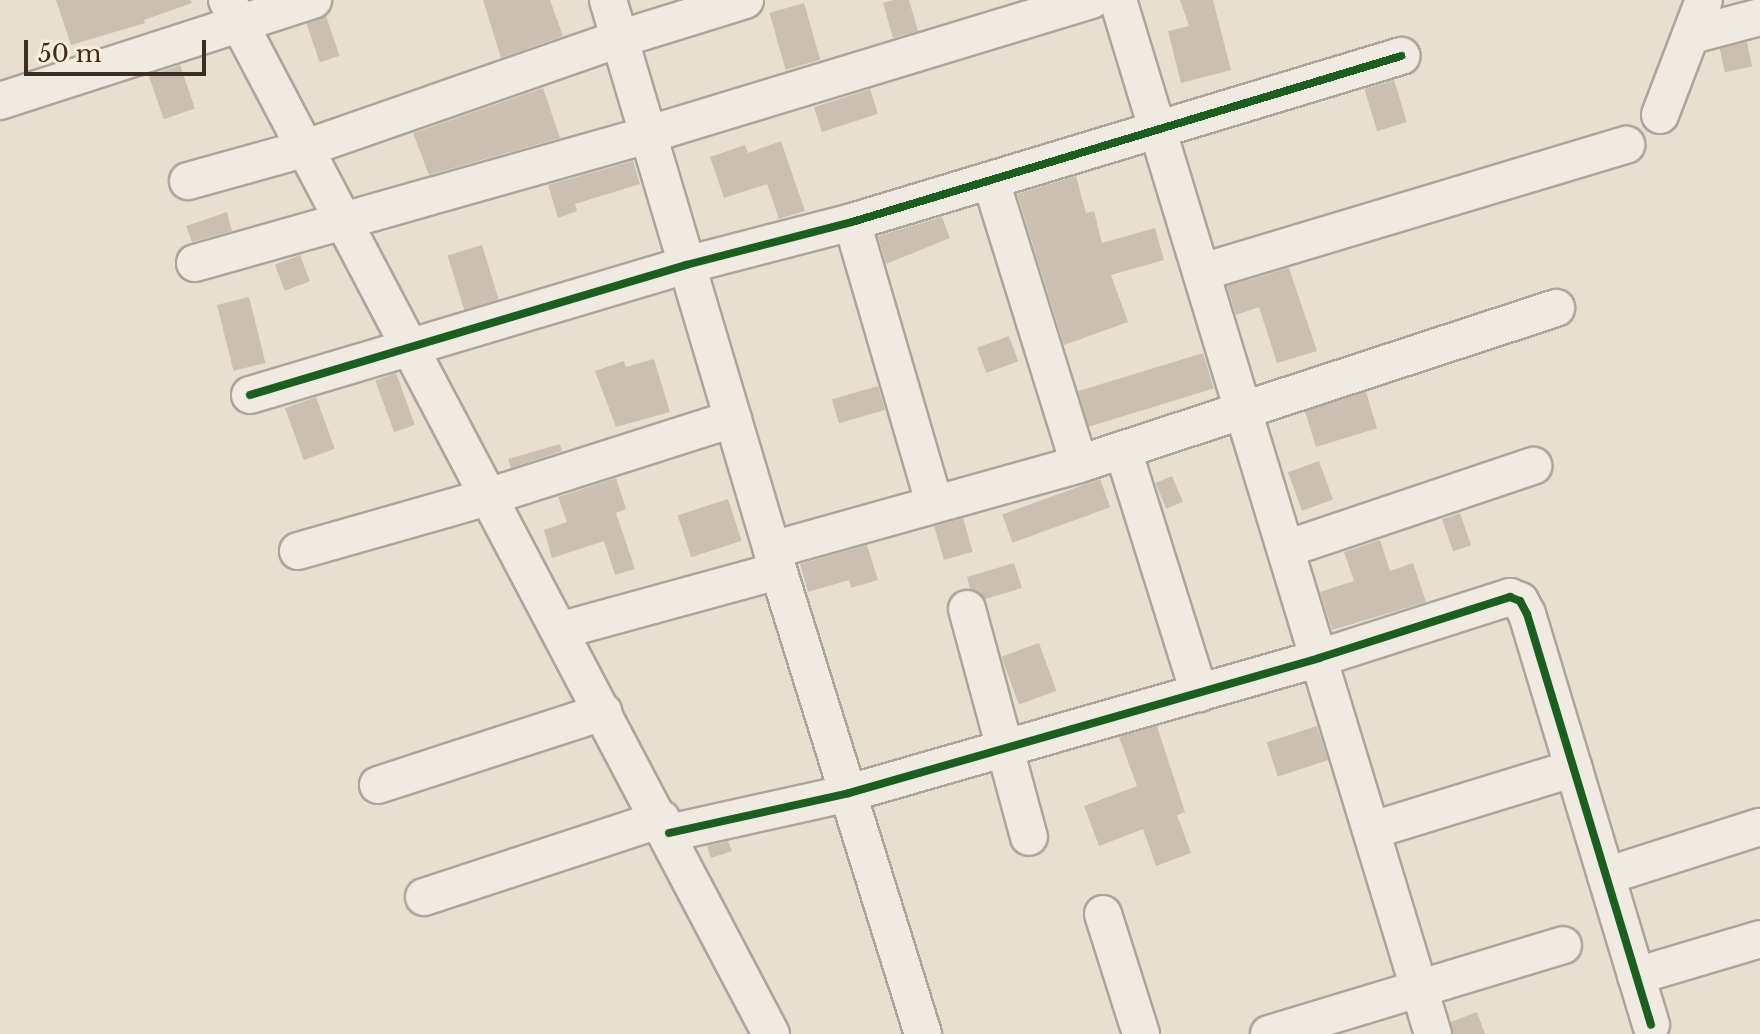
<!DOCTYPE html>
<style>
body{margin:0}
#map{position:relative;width:1760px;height:1034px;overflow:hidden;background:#e7e0d1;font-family:"Libre Baskerville",serif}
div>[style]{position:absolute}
.building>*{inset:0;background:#cbbfb2;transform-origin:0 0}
.roads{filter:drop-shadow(2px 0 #ada599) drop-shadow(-2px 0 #ada599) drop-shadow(0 2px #ada599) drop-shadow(0 -2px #ada599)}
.minor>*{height:36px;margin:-18px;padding:0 18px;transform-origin:18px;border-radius:18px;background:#efebe3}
.cycleway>*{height:8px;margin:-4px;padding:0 4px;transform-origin:4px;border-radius:4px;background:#1b5e20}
span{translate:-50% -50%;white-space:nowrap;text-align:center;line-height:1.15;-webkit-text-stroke:6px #f7eed8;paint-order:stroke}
.scale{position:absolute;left:24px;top:40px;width:182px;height:36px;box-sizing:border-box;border:4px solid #3d2e20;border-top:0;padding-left:10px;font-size:24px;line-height:28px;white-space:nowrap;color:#3d2e20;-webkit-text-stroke:6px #f7eed8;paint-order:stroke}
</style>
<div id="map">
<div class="building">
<i style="clip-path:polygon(56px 0,191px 0,192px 3px,144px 20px,145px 23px,71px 45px)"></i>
<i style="clip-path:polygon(483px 0,550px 0,563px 36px,501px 58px)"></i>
<i style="clip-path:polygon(893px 0,909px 0,918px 31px,893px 38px,883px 3px)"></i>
<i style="clip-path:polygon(1180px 0,1213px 0,1231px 70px,1181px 83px,1168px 31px,1189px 26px)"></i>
<i style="left:804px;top:3px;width:59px;height:36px;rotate:74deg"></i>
<i style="left:326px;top:16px;width:42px;height:21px;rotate:71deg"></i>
<i style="left:1747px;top:42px;width:25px;height:28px;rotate:78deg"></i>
<i style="left:180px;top:65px;width:46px;height:33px;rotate:71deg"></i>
<i style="left:1394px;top:80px;width:44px;height:31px;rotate:73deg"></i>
<i style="clip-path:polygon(543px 88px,560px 138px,429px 175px,413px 133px)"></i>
<i style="left:870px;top:89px;width:26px;height:59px;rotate:72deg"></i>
<i style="clip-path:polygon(781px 141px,805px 211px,779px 219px,767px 184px,724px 198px,710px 157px,745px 145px,748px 153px)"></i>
<i style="clip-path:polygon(633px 161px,640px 184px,575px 204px,577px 211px,558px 218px,548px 185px)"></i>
<i style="clip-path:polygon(1076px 176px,1086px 213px,1094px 211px,1102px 243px,1155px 228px,1164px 260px,1111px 275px,1128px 322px,1064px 345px,1017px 194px)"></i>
<i style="clip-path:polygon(227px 212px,232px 231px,192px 242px,186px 226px)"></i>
<i style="clip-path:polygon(942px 217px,950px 238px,886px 264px,878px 236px)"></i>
<i style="left:482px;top:245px;width:57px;height:36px;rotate:73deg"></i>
<i style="left:300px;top:255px;width:28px;height:27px;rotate:69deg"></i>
<i style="clip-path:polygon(1289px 268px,1317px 351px,1277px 363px,1259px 307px,1236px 315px,1227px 286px)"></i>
<i style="left:249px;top:297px;width:68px;height:33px;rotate:76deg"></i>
<i style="left:1009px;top:336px;width:27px;height:34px;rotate:70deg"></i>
<i style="left:1203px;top:353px;width:37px;height:131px;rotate:73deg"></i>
<i style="clip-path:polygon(654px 359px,670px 412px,616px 427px,595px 371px,624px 361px,626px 367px)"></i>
<i style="left:396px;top:373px;width:55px;height:22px;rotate:70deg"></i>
<i style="left:878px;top:386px;width:25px;height:48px;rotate:74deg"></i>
<i style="left:1366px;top:392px;width:38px;height:64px;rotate:73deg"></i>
<i style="left:316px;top:397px;width:55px;height:33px;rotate:70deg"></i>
<i style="clip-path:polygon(560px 444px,562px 451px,511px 468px,508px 459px)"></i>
<i style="left:1319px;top:461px;width:41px;height:33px;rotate:70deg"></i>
<i style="left:1172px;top:476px;width:28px;height:18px;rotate:67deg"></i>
<i style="clip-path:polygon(616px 478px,626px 509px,616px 513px,635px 569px,615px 575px,604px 541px,552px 558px,544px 530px,567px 522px,558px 497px)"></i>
<i style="left:1100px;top:479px;width:30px;height:104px;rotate:70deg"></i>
<i style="left:728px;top:499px;width:44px;height:53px;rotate:72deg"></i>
<i style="left:1460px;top:513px;width:34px;height:19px;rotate:71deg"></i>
<i style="left:963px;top:518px;width:35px;height:30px;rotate:74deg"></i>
<i style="clip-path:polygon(1380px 540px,1390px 571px,1413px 563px,1426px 602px,1332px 630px,1320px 592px,1354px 581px,1344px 552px)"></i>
<i style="clip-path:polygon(867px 545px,878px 580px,851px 588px,849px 580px,808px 592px,800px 564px)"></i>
<i style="clip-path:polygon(1014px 563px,1022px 588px,985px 599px,970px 589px,967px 577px)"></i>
<i style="left:1039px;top:643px;width:51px;height:40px;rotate:70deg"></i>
<i style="clip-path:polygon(1157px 726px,1185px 812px,1177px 815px,1191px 853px,1156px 866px,1143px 829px,1099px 846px,1084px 806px,1137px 786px,1119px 737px)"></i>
<i style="left:1317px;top:726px;width:36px;height:53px;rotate:72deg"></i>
<i style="clip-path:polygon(728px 841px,732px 851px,711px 858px,707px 846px)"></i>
<i style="clip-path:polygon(1477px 1012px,1485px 1034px,1453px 1034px,1451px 1022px)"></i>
</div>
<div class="roads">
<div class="minor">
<i style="left:227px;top:0;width:1168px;rotate:62.25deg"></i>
<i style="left:608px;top:0;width:574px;rotate:73.4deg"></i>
<i style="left:772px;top:550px;width:507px;rotate:72.67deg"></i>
<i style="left:1118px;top:0;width:1081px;rotate:73.06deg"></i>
<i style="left:1692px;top:35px;width:70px;rotate:-14.8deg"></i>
<i style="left:0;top:101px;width:329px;rotate:-17.9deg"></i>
<i style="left:1660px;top:115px;width:123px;rotate:-69.1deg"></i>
<i style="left:188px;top:181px;width:119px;rotate:-15.5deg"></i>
<i style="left:303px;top:149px;width:335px;rotate:-19.2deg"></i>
<i style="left:619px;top:39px;width:132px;rotate:-17.2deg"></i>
<i style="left:991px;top:181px;width:296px;rotate:72.7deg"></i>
<i style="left:852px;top:222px;width:293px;rotate:73.7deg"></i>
<i style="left:195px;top:263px;width:473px;rotate:-15.8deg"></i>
<i style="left:650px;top:134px;width:461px;rotate:-16.9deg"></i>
<i style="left:1202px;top:272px;width:443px;rotate:-16.7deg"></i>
<i style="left:250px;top:395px;width:455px;rotate:-16.6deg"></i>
<i style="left:686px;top:265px;width:171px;rotate:-14.5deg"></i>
<i style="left:852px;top:222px;width:574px;rotate:-16.82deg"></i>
<i style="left:1123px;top:450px;width:255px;rotate:72.6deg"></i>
<i style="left:1286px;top:549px;width:261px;rotate:-18.6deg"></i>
<i style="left:772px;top:550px;width:319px;rotate:-15.6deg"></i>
<i style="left:1079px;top:464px;width:502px;rotate:-18.11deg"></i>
<i style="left:298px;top:551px;width:201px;rotate:-15.9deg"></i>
<i style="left:491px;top:496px;width:254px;rotate:-17.7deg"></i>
<i style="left:967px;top:609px;width:236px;rotate:74.8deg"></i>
<i style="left:562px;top:630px;width:224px;rotate:-15.3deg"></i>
<i style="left:378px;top:785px;width:237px;rotate:-18deg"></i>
<i style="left:1373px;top:830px;width:210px;rotate:-17.1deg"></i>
<i style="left:669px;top:833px;width:184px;rotate:-12.5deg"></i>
<i style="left:849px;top:793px;width:489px;rotate:-16deg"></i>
<i style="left:1319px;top:658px;width:201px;rotate:-17.7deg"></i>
<i style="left:1510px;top:597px;width:11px;rotate:22deg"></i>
<i style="left:1520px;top:601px;width:15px;rotate:62deg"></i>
<i style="left:1527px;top:614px;width:429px;rotate:73.2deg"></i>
<i style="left:1606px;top:876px;width:162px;rotate:-17.7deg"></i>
<i style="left:424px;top:897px;width:250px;rotate:-18.2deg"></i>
<i style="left:1103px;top:914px;width:126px;rotate:72.4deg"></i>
<i style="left:1636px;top:976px;width:129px;rotate:-16.6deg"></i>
<i style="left:1269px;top:1034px;width:307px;rotate:-16.8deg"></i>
</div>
</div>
<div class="cycleway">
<i style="left:250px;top:395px;width:455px;rotate:-16.6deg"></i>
<i style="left:686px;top:265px;width:171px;rotate:-14.5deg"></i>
<i style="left:852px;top:222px;width:574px;rotate:-16.82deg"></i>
<i style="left:669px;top:833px;width:184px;rotate:-12.5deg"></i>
<i style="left:849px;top:793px;width:489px;rotate:-16deg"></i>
<i style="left:1319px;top:658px;width:201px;rotate:-17.7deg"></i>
<i style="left:1510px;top:597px;width:11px;rotate:22deg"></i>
<i style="left:1520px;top:601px;width:15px;rotate:62deg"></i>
<i style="left:1527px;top:614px;width:429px;rotate:73.2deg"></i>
</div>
<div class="scale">50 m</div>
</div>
